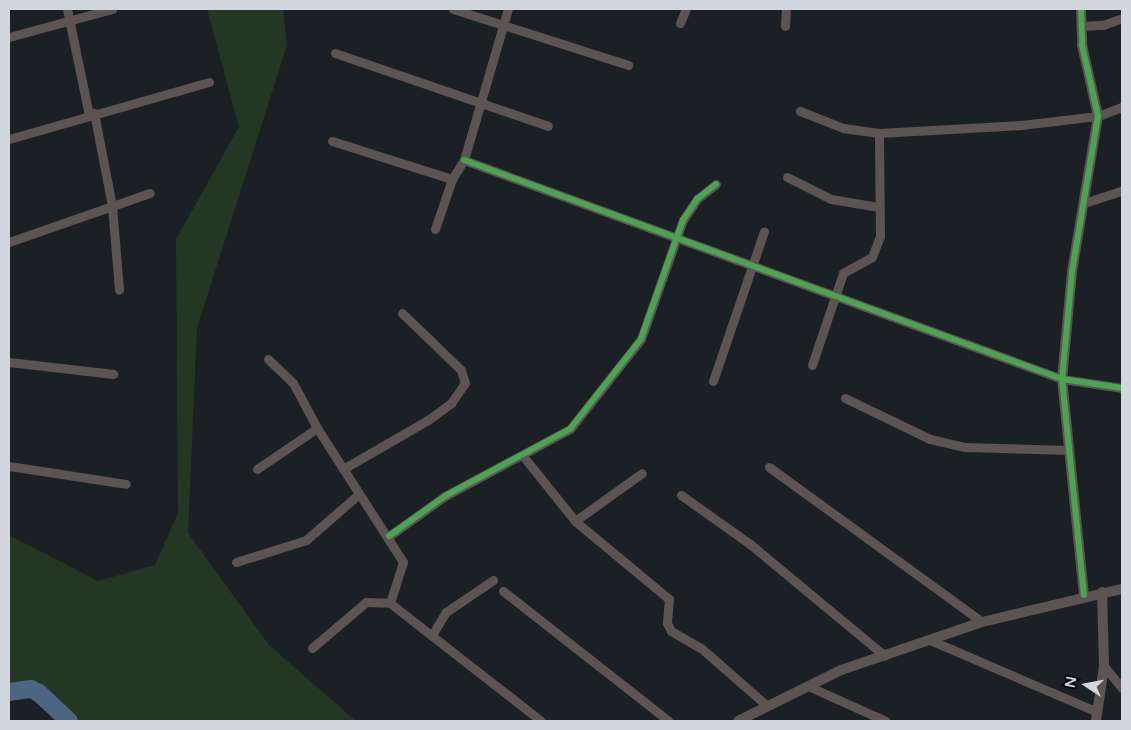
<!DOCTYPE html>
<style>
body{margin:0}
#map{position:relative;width:1131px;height:730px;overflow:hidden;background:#1b2025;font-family:"Varela Round",sans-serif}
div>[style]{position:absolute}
.green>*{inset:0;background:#233722}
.river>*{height:18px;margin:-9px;padding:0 9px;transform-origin:9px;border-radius:9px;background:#4c6582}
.minor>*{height:9px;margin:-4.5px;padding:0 4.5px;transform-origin:4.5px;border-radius:4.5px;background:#5c5452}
.tertiary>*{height:10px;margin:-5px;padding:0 5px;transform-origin:5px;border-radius:5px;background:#5c5452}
.cycleway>*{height:6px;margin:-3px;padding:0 3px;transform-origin:3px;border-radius:3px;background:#4ca352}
span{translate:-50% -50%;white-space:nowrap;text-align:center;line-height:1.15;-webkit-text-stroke:5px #060a0d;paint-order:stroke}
.frame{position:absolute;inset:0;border:10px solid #d1d7dd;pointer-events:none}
.north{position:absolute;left:1061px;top:660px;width:50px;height:50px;-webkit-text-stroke:4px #060a0d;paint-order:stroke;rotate:281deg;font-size:14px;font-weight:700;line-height:20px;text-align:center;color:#d1d7dd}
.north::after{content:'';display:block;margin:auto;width:18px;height:22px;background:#d1d7dd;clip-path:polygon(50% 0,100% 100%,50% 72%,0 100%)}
</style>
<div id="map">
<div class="green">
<i style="clip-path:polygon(207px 9px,283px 9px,287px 45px,197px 328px,188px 533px,269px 645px,356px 721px,69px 721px,39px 693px,31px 689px,9px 692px,9px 535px,98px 581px,155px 565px,178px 513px,176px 239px,239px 127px)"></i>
</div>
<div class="river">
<i style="left:9px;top:692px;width:22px;rotate:-8deg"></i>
<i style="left:31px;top:689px;width:9px;rotate:27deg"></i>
<i style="left:39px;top:693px;width:41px;rotate:43deg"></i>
</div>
<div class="minor">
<i style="left:67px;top:9px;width:108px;rotate:78.3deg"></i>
<i style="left:453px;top:9px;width:184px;rotate:17.7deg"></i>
<i style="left:680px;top:23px;width:15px;rotate:-67deg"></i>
<i style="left:785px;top:26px;width:17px;rotate:-87deg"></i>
<i style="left:1081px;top:26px;width:22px;rotate:-3deg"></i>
<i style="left:1103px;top:25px;width:20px;rotate:-20deg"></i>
<i style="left:9px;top:37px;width:107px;rotate:-15.2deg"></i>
<i style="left:335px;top:53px;width:225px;rotate:18.9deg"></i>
<i style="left:800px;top:111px;width:46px;rotate:21.6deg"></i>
<i style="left:843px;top:128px;width:36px;rotate:8deg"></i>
<i style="left:879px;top:133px;width:142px;rotate:-3.2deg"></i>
<i style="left:1021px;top:125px;width:78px;rotate:-6.7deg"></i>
<i style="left:1098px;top:116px;width:26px;rotate:-21deg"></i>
<i style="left:94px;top:113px;width:95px;rotate:79deg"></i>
<i style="left:112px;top:206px;width:84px;rotate:85.2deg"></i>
<i style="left:9px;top:139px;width:208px;rotate:-15.9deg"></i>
<i style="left:332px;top:141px;width:126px;rotate:17.6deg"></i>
<i style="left:464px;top:160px;width:637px;rotate:20.11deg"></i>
<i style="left:1062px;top:379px;width:61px;rotate:8.5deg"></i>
<i style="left:787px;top:177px;width:49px;rotate:26.6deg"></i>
<i style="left:831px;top:199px;width:49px;rotate:9.5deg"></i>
<i style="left:1084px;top:203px;width:40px;rotate:-18deg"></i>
<i style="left:435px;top:229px;width:53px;rotate:-71.2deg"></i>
<i style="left:452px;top:179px;width:22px;rotate:-58deg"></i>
<i style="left:464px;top:160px;width:157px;rotate:-73.8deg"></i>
<i style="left:9px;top:242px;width:149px;rotate:-19.2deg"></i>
<i style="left:268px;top:359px;width:35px;rotate:44deg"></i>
<i style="left:293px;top:383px;width:51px;rotate:61.9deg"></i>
<i style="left:317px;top:428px;width:159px;rotate:57.3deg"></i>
<i style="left:403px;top:562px;width:43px;rotate:107.6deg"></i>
<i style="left:9px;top:362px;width:105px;rotate:6.6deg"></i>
<i style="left:812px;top:365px;width:97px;rotate:-71.4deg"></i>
<i style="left:843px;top:273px;width:33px;rotate:-29deg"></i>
<i style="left:872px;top:257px;width:22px;rotate:-69deg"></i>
<i style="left:880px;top:236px;width:103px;rotate:-90.6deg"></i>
<i style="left:713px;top:381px;width:158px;rotate:-71.2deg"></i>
<i style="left:845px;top:398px;width:94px;rotate:25.8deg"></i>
<i style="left:930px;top:439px;width:37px;rotate:13deg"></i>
<i style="left:966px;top:447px;width:103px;rotate:1.7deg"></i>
<i style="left:523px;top:456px;width:83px;rotate:51.3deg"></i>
<i style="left:575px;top:521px;width:122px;rotate:39.7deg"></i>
<i style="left:669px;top:599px;width:24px;rotate:95deg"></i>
<i style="left:667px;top:623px;width:9px;rotate:63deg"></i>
<i style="left:671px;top:631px;width:34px;rotate:30deg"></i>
<i style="left:701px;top:648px;width:86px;rotate:41.2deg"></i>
<i style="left:9px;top:466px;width:118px;rotate:8.7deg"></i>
<i style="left:769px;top:467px;width:263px;rotate:36deg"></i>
<i style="left:257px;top:469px;width:73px;rotate:-34.3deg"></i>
<i style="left:343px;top:469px;width:98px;rotate:-30deg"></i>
<i style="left:428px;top:420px;width:29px;rotate:-36deg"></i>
<i style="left:451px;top:403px;width:24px;rotate:-55deg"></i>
<i style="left:465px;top:383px;width:14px;rotate:-107deg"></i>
<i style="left:461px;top:370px;width:82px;rotate:-136deg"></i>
<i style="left:681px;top:495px;width:85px;rotate:35.4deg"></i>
<i style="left:750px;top:544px;width:175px;rotate:39.7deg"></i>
<i style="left:575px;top:521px;width:82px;rotate:-35.6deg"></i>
<i style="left:389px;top:536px;width:69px;rotate:-35.5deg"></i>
<i style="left:445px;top:496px;width:142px;rotate:-28.2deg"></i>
<i style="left:570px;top:429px;width:115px;rotate:-51.7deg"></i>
<i style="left:641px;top:339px;width:126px;rotate:-70.6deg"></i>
<i style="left:683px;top:220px;width:25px;rotate:-56deg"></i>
<i style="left:697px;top:199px;width:24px;rotate:-38deg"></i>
<i style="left:236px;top:562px;width:73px;rotate:-17.4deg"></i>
<i style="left:306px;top:540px;width:70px;rotate:-41deg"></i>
<i style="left:503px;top:591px;width:211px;rotate:38.1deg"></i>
<i style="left:432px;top:635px;width:27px;rotate:-59deg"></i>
<i style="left:446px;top:612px;width:57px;rotate:-34.2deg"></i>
<i style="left:930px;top:640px;width:182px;rotate:23.3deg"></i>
<i style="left:312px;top:648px;width:71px;rotate:-40.4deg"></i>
<i style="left:366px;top:602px;width:24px;rotate:2deg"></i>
<i style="left:390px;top:603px;width:192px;rotate:38deg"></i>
<i style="left:1104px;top:666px;width:28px;rotate:51deg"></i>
<i style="left:808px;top:686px;width:85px;rotate:24.2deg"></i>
</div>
<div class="tertiary">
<i style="left:1081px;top:9px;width:36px;rotate:88deg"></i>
<i style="left:1082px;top:45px;width:73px;rotate:77.3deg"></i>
<i style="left:1098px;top:116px;width:158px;rotate:99.5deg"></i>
<i style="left:1072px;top:272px;width:107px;rotate:95.3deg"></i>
<i style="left:1062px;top:379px;width:217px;rotate:84.2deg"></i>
<i style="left:738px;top:721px;width:115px;rotate:-26.3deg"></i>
<i style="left:841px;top:670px;width:149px;rotate:-18.8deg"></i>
<i style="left:982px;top:622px;width:144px;rotate:-13.3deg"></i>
<i style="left:1096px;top:721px;width:56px;rotate:-81.7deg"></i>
<i style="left:1104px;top:666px;width:74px;rotate:-91.5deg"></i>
</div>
<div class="cycleway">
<i style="left:1081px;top:9px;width:36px;rotate:88deg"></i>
<i style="left:1082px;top:45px;width:73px;rotate:77.3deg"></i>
<i style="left:1098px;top:116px;width:158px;rotate:99.5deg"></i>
<i style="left:1072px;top:272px;width:107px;rotate:95.3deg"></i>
<i style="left:1062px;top:379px;width:217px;rotate:84.2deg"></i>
<i style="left:464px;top:160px;width:637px;rotate:20.11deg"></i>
<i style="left:1062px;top:379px;width:61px;rotate:8.5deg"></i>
<i style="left:389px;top:536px;width:69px;rotate:-35.5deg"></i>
<i style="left:445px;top:496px;width:142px;rotate:-28.2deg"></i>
<i style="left:570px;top:429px;width:115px;rotate:-51.7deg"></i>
<i style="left:641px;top:339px;width:126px;rotate:-70.6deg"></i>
<i style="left:683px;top:220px;width:25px;rotate:-56deg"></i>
<i style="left:697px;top:199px;width:24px;rotate:-38deg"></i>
</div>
<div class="frame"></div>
<div class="north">N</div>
</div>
